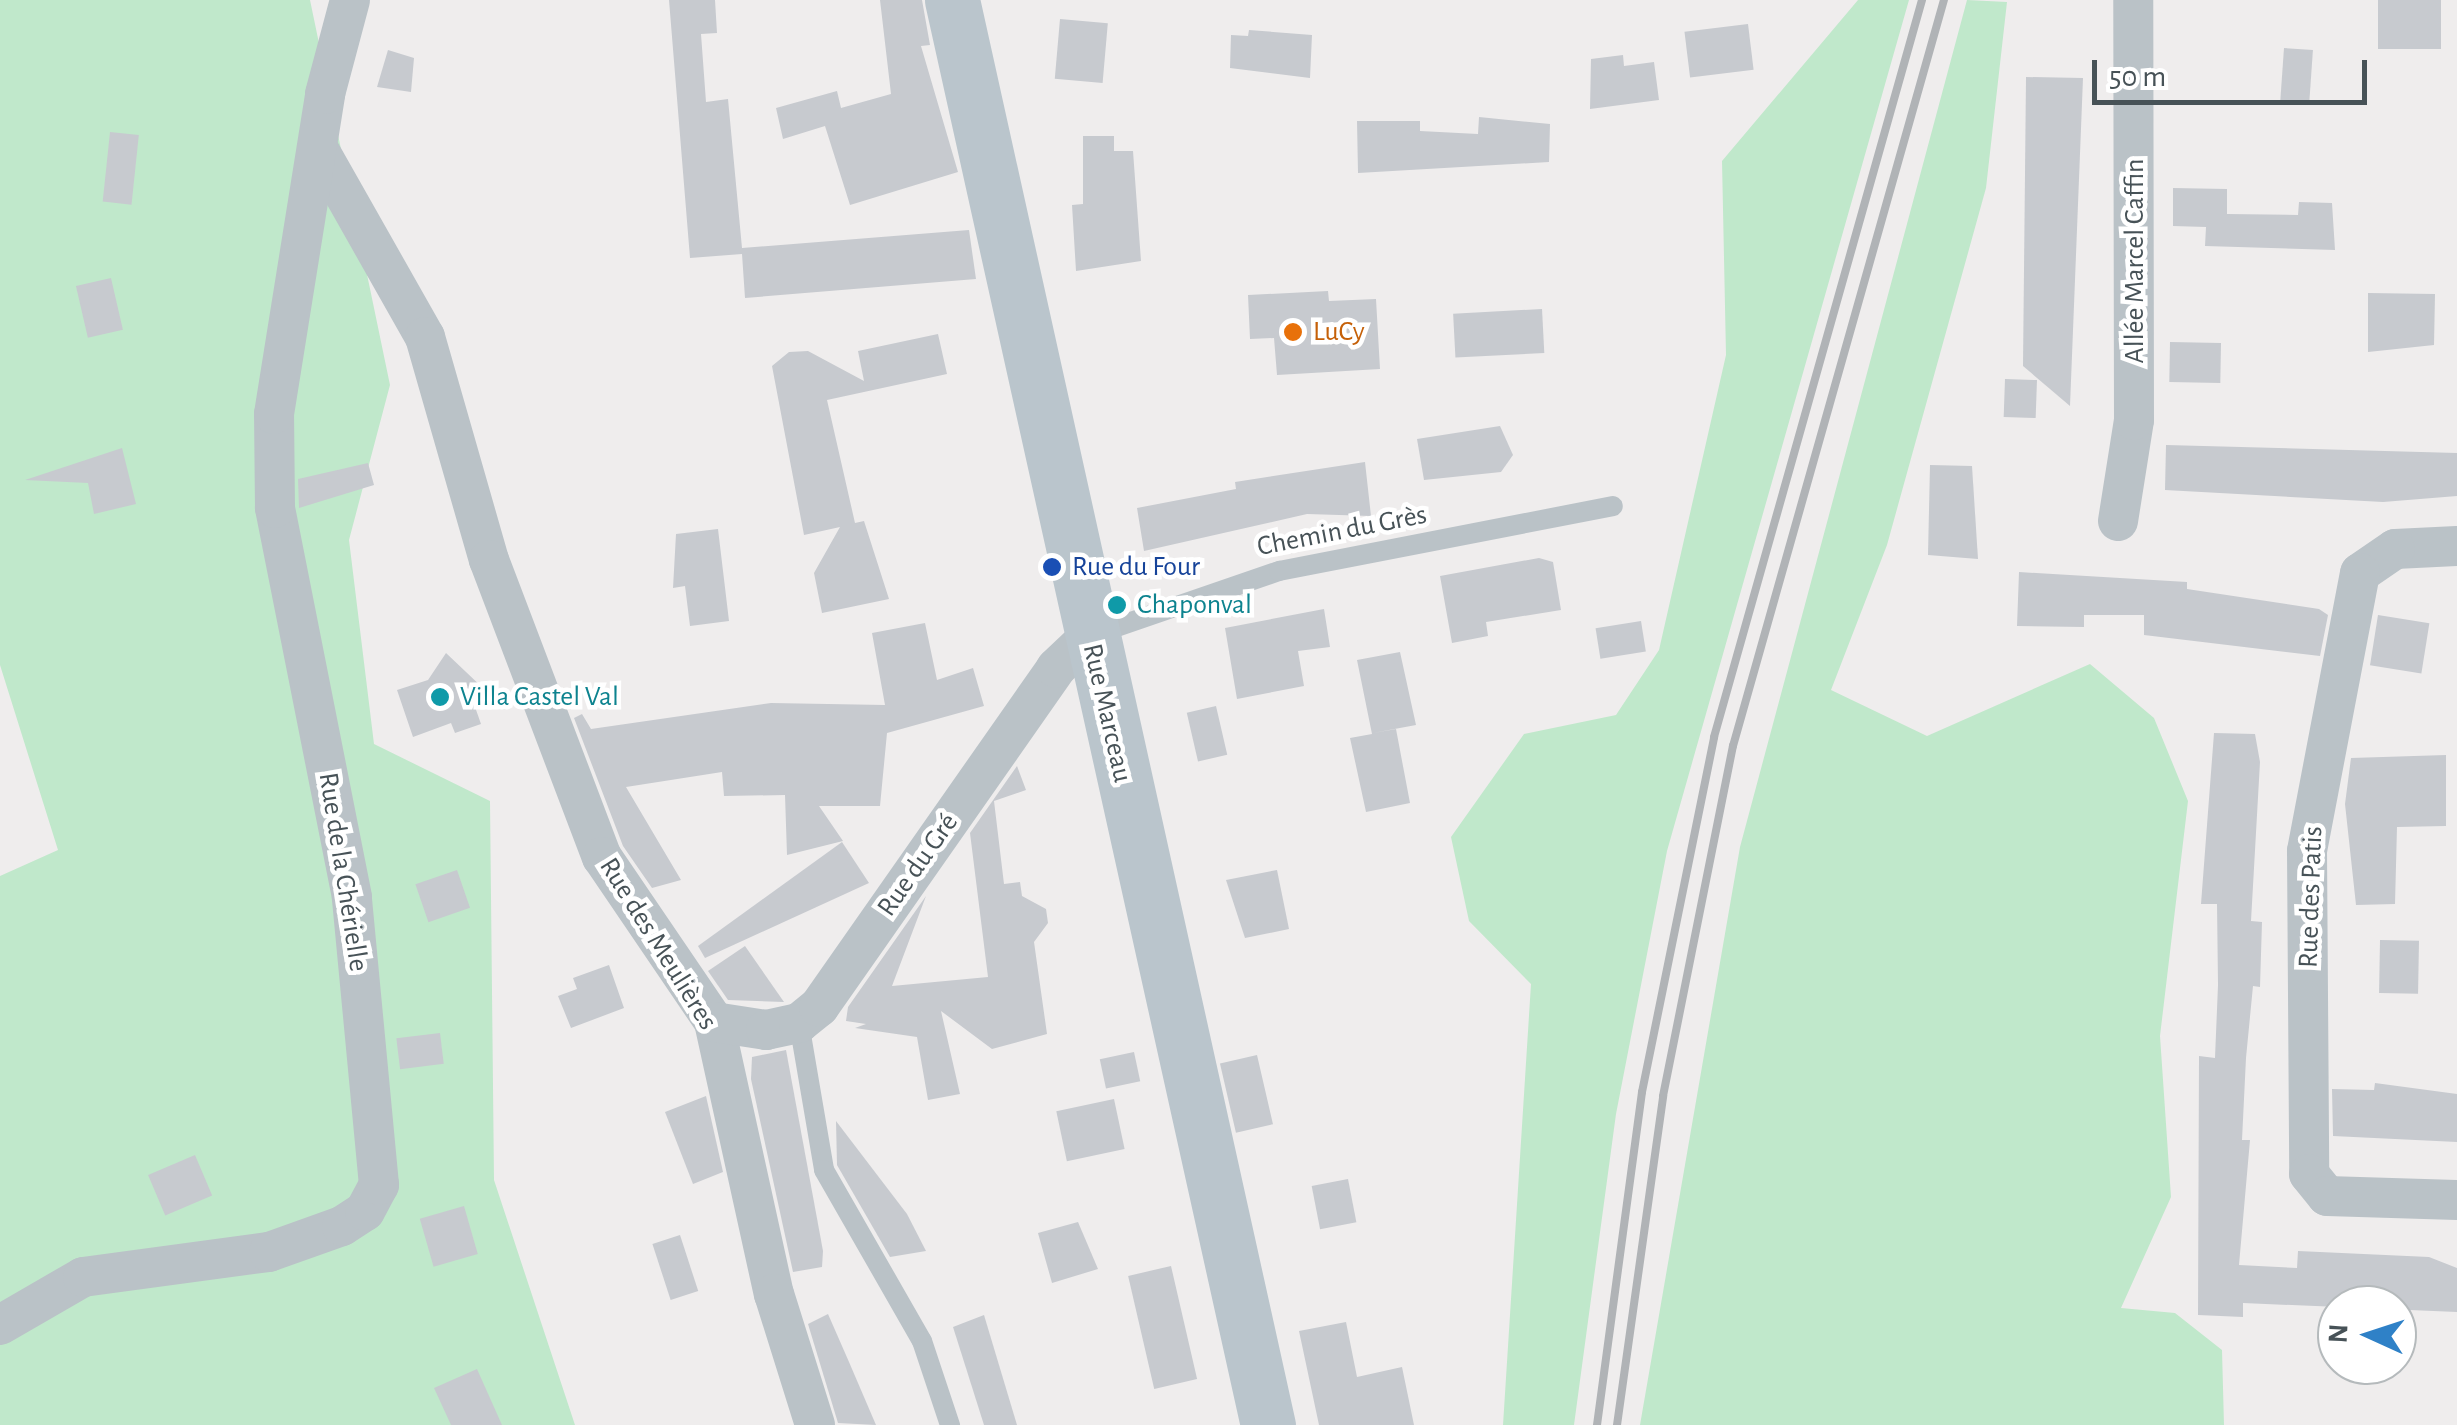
<!DOCTYPE html>
<meta charset="utf-8">
<style>
body{margin:0}
#map{position:relative;width:2457px;height:1425px;overflow:hidden;background:#efeded;font-family:"Alegreya Sans",sans-serif}
div>[style]{position:absolute}
.green>*{inset:0;background:#c0e8cb}
.building>*{inset:0;background:#c7cacf;transform-origin:0 0}
.lane>*{height:20px;margin:-10px;padding:0 10px;transform-origin:10px;border-radius:10px;background:#bac2c7}
.street>*{height:40px;margin:-20px;padding:0 20px;transform-origin:20px;border-radius:20px;background:#bac2c7}
.secondary>*{height:55px;margin:-27.5px;padding:0 27.5px;transform-origin:27.5px;border-radius:27.5px;background:#bac5cc}
.rail>*{height:8px;margin:-4px;padding:0 4px;transform-origin:4px;border-radius:4px;background:#b0b3b6}
.dots>*{width:28px;height:28px;translate:-50% -50%;box-sizing:border-box;border:5px solid #fff;border-radius:50%}
span{translate:-50% -50%;white-space:nowrap;text-align:center;line-height:1.15;-webkit-text-stroke:9px #fff;paint-order:stroke}
.street-label{font-size:28px;color:#475257}
.food-label{font-size:28px;color:#c56008}
.left{translate:0 -50%;text-align:left}
.transit-label{font-size:28px;color:#164399}
.culture-label{font-size:28px;color:#0d838f}
.north{position:absolute;left:2317px;top:1285px;width:100px;height:100px;box-sizing:border-box;background:#fff;border:2px solid #b5babc;border-radius:50%;rotate:273deg;font-size:28px;font-weight:700;line-height:40px;text-align:center;color:#475257}
.north::after{content:'';display:block;margin:auto;width:35px;height:45px;background:#2f81c7;clip-path:polygon(50% 0,100% 100%,50% 72%,0 100%)}
.scale{position:absolute;left:2092px;top:60px;width:275px;height:45px;box-sizing:border-box;border:5px solid #475257;border-top:0;padding-left:12px;font-size:30px;line-height:35px;white-space:nowrap;color:#475257;-webkit-text-stroke:8px #fff;paint-order:stroke}
</style>
<div id="map">
<div class="green">
<i style="clip-path:polygon(0 0,310px 0,390px 385px,349px 540px,374px 744px,490px 801px,494px 1180px,575px 1425px,0 1425px,0 876px,58px 850px,0 665px)"></i>
<i style="clip-path:polygon(1858px 0,1909px 0,1667px 851px,1616px 1114px,1574px 1425px,1503px 1425px,1531px 984px,1469px 921px,1451px 837px,1524px 734px,1616px 715px,1659px 650px,1726px 355px,1722px 161px)"></i>
<i style="clip-path:polygon(1967px 0,2007px 2px,1986px 188px,1887px 545px,1831px 690px,1927px 736px,2090px 664px,2154px 718px,2188px 801px,2160px 1036px,2171px 1197px,2121px 1308px,2175px 1313px,2222px 1350px,2224px 1425px,1640px 1425px,1740px 847px)"></i>
</div>
<div class="building">
<i style="clip-path:polygon(669px 0,715px 0,717px 33px,701px 34px,706px 102px,728px 99px,742px 248px,969px 230px,976px 279px,745px 298px,742px 254px,690px 258px)"></i>
<i style="clip-path:polygon(880px 0,922px 0,930px 45px,921px 46px,958px 172px,850px 205px,825px 126px,783px 139px,776px 108px,837px 91px,841px 108px,891px 94px)"></i>
<i style="left:2378px;top:0;width:63px;height:49px"></i>
<i style="left:1060px;top:19px;width:48px;height:60px;rotate:5deg"></i>
<i style="left:1748px;top:24px;width:46px;height:64px;rotate:83deg"></i>
<i style="clip-path:polygon(1249px 30px,1312px 35px,1310px 78px,1230px 68px,1231px 35px,1248px 36px)"></i>
<i style="left:2284px;top:48px;width:29px;height:54px;rotate:4deg"></i>
<i style="clip-path:polygon(388px 50px,414px 58px,411px 92px,377px 87px)"></i>
<i style="clip-path:polygon(1623px 55px,1624px 66px,1654px 62px,1659px 100px,1590px 109px,1591px 59px)"></i>
<i style="clip-path:polygon(2026px 77px,2083px 78px,2070px 406px,2023px 366px)"></i>
<i style="clip-path:polygon(1479px 117px,1550px 124px,1549px 162px,1358px 173px,1357px 121px,1420px 121px,1420px 131px,1478px 134px)"></i>
<i style="left:110px;top:132px;width:29px;height:70px;rotate:6deg"></i>
<i style="clip-path:polygon(1083px 136px,1114px 136px,1114px 151px,1133px 151px,1141px 261px,1076px 271px,1072px 205px,1083px 204px)"></i>
<i style="clip-path:polygon(2173px 188px,2227px 189px,2227px 214px,2298px 215px,2299px 202px,2332px 203px,2335px 250px,2205px 246px,2206px 227px,2173px 226px)"></i>
<i style="left:111px;top:278px;width:53px;height:36px;rotate:77deg"></i>
<i style="clip-path:polygon(1328px 291px,1329px 301px,1376px 299px,1380px 369px,1277px 375px,1274px 338px,1250px 339px,1248px 295px)"></i>
<i style="clip-path:polygon(2368px 293px,2435px 294px,2434px 345px,2368px 352px)"></i>
<i style="left:1542px;top:309px;width:44px;height:89px;rotate:87deg"></i>
<i style="clip-path:polygon(938px 334px,947px 374px,827px 400px,855px 523px,864px 521px,889px 599px,822px 613px,814px 573px,840px 527px,804px 535px,772px 366px,789px 352px,808px 351px,864px 381px,858px 351px)"></i>
<i style="left:2170px;top:342px;width:51px;height:40px;rotate:1deg"></i>
<i style="left:2005px;top:379px;width:32px;height:38px;rotate:2deg"></i>
<i style="clip-path:polygon(1500px 426px,1513px 455px,1501px 472px,1424px 480px,1417px 439px)"></i>
<i style="clip-path:polygon(2166px 445px,2457px 453px,2457px 496px,2383px 502px,2165px 490px)"></i>
<i style="clip-path:polygon(122px 448px,136px 504px,94px 514px,88px 483px,25px 480px)"></i>
<i style="clip-path:polygon(1365px 462px,1371px 516px,1307px 514px,1144px 551px,1137px 508px,1236px 489px,1235px 482px)"></i>
<i style="clip-path:polygon(368px 463px,374px 485px,299px 508px,298px 479px)"></i>
<i style="clip-path:polygon(1930px 465px,1972px 466px,1978px 559px,1928px 555px)"></i>
<i style="clip-path:polygon(718px 529px,729px 621px,690px 626px,685px 586px,673px 588px,676px 534px)"></i>
<i style="clip-path:polygon(1539px 558px,1553px 562px,1561px 610px,1486px 622px,1488px 636px,1452px 643px,1440px 576px)"></i>
<i style="clip-path:polygon(2019px 572px,2187px 582px,2187px 589px,2319px 609px,2328px 615px,2320px 656px,2144px 635px,2144px 615px,2084px 615px,2084px 627px,2017px 626px)"></i>
<i style="clip-path:polygon(1324px 609px,1330px 647px,1298px 651px,1304px 686px,1237px 699px,1225px 628px)"></i>
<i style="left:2378px;top:615px;width:52px;height:51px;rotate:9deg"></i>
<i style="left:1641px;top:621px;width:31px;height:46px;rotate:81deg"></i>
<i style="clip-path:polygon(925px 623px,937px 680px,973px 668px,984px 706px,887px 733px,880px 806px,819px 806px,843px 841px,787px 855px,785px 795px,724px 796px,722px 772px,626px 787px,681px 880px,652px 888px,623px 846px,574px 718px,582px 714px,591px 729px,771px 703px,885px 705px,872px 633px)"></i>
<i style="clip-path:polygon(1400px 652px,1416px 725px,1373px 733px,1396px 729px,1410px 803px,1366px 812px,1350px 738px,1372px 734px,1357px 660px)"></i>
<i style="clip-path:polygon(446px 653px,485px 690px,474px 704px,481px 724px,455px 733px,451px 723px,413px 737px,397px 690px,428px 680px)"></i>
<i style="left:1216px;top:706px;width:50px;height:30px;rotate:77deg"></i>
<i style="clip-path:polygon(2214px 733px,2255px 734px,2260px 762px,2251px 921px,2262px 922px,2260px 987px,2253px 986px,2246px 1058px,2242px 1140px,2250px 1140px,2239px 1265px,2297px 1268px,2298px 1251px,2429px 1257px,2457px 1268px,2457px 1312px,2243px 1303px,2243px 1317px,2198px 1315px,2199px 1056px,2215px 1058px,2218px 985px,2217px 904px,2201px 904px)"></i>
<i style="clip-path:polygon(2446px 755px,2446px 826px,2397px 827px,2395px 904px,2356px 905px,2345px 804px,2351px 758px)"></i>
<i style="clip-path:polygon(1017px 766px,1026px 790px,994px 801px,1004px 884px,1020px 882px,1022px 896px,1046px 909px,1048px 923px,1034px 942px,1047px 1034px,992px 1049px,941px 1011px,960px 1094px,928px 1100px,917px 1037px,855px 1028px,866px 1024px,846px 1021px,848px 1007px,926px 896px,892px 986px,988px 977px,970px 833px)"></i>
<i style="clip-path:polygon(842px 842px,869px 883px,705px 958px,698px 946px)"></i>
<i style="left:457px;top:870px;width:40px;height:44px;rotate:71deg"></i>
<i style="clip-path:polygon(1277px 870px,1289px 929px,1245px 938px,1226px 880px)"></i>
<i style="left:2380px;top:940px;width:39px;height:53px;rotate:1deg"></i>
<i style="clip-path:polygon(745px 946px,784px 1002px,728px 1000px,708px 971px)"></i>
<i style="clip-path:polygon(609px 965px,624px 1008px,571px 1028px,558px 996px,577px 989px,573px 978px)"></i>
<i style="left:440px;top:1033px;width:31px;height:44px;rotate:83deg"></i>
<i style="clip-path:polygon(786px 1050px,823px 1251px,822px 1267px,793px 1272px,751px 1079px,752px 1057px)"></i>
<i style="left:1134px;top:1052px;width:30px;height:35px;rotate:78deg"></i>
<i style="left:1257px;top:1055px;width:71px;height:38px;rotate:77deg"></i>
<i style="clip-path:polygon(2375px 1083px,2457px 1094px,2457px 1142px,2333px 1136px,2332px 1089px,2374px 1090px)"></i>
<i style="clip-path:polygon(706px 1096px,723px 1172px,693px 1184px,665px 1112px)"></i>
<i style="left:1114px;top:1099px;width:51px;height:59px;rotate:78deg"></i>
<i style="clip-path:polygon(836px 1121px,907px 1214px,926px 1251px,890px 1257px,837px 1165px)"></i>
<i style="left:195px;top:1155px;width:44px;height:51px;rotate:67deg"></i>
<i style="left:1348px;top:1179px;width:44px;height:37px;rotate:79deg"></i>
<i style="left:464px;top:1206px;width:50px;height:46px;rotate:74deg"></i>
<i style="clip-path:polygon(1078px 1222px,1098px 1269px,1052px 1283px,1038px 1233px)"></i>
<i style="left:680px;top:1235px;width:59px;height:29px;rotate:72deg"></i>
<i style="left:1171px;top:1266px;width:116px;height:44px;rotate:77deg"></i>
<i style="clip-path:polygon(828px 1314px,849px 1362px,876px 1425px,838px 1423px,808px 1324px)"></i>
<i style="clip-path:polygon(984px 1315px,1017px 1425px,984px 1425px,953px 1327px)"></i>
<i style="clip-path:polygon(1346px 1322px,1357px 1377px,1402px 1367px,1414px 1425px,1319px 1425px,1299px 1331px)"></i>
<i style="clip-path:polygon(477px 1369px,502px 1425px,451px 1425px,434px 1388px)"></i>
</div>
<div class="lane">
<i style="left:1096px;top:634px;width:194px;rotate:-19deg"></i>
<i style="left:1279px;top:571px;width:340px;rotate:-11deg"></i>
<i style="left:799px;top:1023px;width:149px;rotate:80.3deg"></i>
<i style="left:824px;top:1170px;width:197px;rotate:60.2deg"></i>
<i style="left:922px;top:1341px;width:89px;rotate:71.6deg"></i>
</div>
<div class="street">
<i style="left:318px;top:148px;width:217px;rotate:60.5deg"></i>
<i style="left:425px;top:337px;width:232px;rotate:74deg"></i>
<i style="left:489px;top:560px;width:318px;rotate:69.2deg"></i>
<i style="left:602px;top:857px;width:199px;rotate:55.8deg"></i>
<i style="left:714px;top:1022px;width:279px;rotate:77.6deg"></i>
<i style="left:774px;top:1294px;width:137px;rotate:72.6deg"></i>
<i style="left:2118px;top:521px;width:102px;rotate:-81deg"></i>
<i style="left:2134px;top:420px;width:420px;rotate:-90.1deg"></i>
<i style="left:2457px;top:546px;width:62px;rotate:177.2deg"></i>
<i style="left:2395px;top:549px;width:42px;rotate:145.6deg"></i>
<i style="left:2360px;top:573px;width:283px;rotate:100.8deg"></i>
<i style="left:2307px;top:851px;width:323px;rotate:89.6deg"></i>
<i style="left:2309px;top:1174px;width:28px;rotate:51deg"></i>
<i style="left:2327px;top:1196px;width:130px;rotate:1.8deg"></i>
<i style="left:714px;top:1022px;width:53px;rotate:8.7deg"></i>
<i style="left:766px;top:1030px;width:34px;rotate:-12deg"></i>
<i style="left:799px;top:1023px;width:26px;rotate:-39deg"></i>
<i style="left:819px;top:1007px;width:414px;rotate:-55deg"></i>
<i style="left:1056px;top:668px;width:45px;rotate:-43.2deg"></i>
<i style="left:0;top:1325px;width:96px;rotate:-30deg"></i>
<i style="left:83px;top:1277px;width:188px;rotate:-7.7deg"></i>
<i style="left:269px;top:1252px;width:77px;rotate:-19.6deg"></i>
<i style="left:342px;top:1226px;width:27px;rotate:-33deg"></i>
<i style="left:365px;top:1211px;width:30px;rotate:-62deg"></i>
<i style="left:379px;top:1185px;width:289px;rotate:-95.4deg"></i>
<i style="left:352px;top:897px;width:397px;rotate:-101.2deg"></i>
<i style="left:275px;top:508px;width:94px;rotate:-90.6deg"></i>
<i style="left:274px;top:414px;width:324px;rotate:-80.9deg"></i>
<i style="left:325px;top:94px;width:97px;rotate:-75.1deg"></i>
</div>
<div class="secondary">
<i style="left:952px;top:0;width:1460px;rotate:77.5deg"></i>
</div>
<div class="rail">
<i style="left:1597px;top:1425px;width:336px;rotate:-82.3deg"></i>
<i style="left:1642px;top:1092px;width:362px;rotate:-78.5deg"></i>
<i style="left:1714px;top:737px;width:766px;rotate:-74.24deg"></i>
<i style="left:1617px;top:1425px;width:332px;rotate:-82deg"></i>
<i style="left:1663px;top:1096px;width:357px;rotate:-78.7deg"></i>
<i style="left:1733px;top:746px;width:775px;rotate:-74.21deg"></i>
</div>
<div class="dots">
<i style="left:1293px;top:332px;background:#e8710a"></i>
<i style="left:1052px;top:567px;background:#1a4fb4"></i>
<i style="left:1117px;top:605px;background:#0f9aa8"></i>
<i style="left:440px;top:697px;background:#0f9aa8"></i>
</div>
<div class="street-label">
<span style="left:2135px;top:261px;rotate:-90deg">Allée Marcel Caffin</span>
<span style="left:1342px;top:531px;rotate:-11deg">Chemin du Grès</span>
<span style="left:1107px;top:713px;rotate:77deg">Rue Marceau</span>
<span style="left:918px;top:865px;rotate:-55deg">Rue du Gré</span>
<span style="left:343px;top:872px;rotate:81deg">Rue de la Chérielle</span>
<span style="left:2311px;top:897px;rotate:-88deg">Rue des Patis</span>
<span style="left:658px;top:944px;rotate:58deg">Rue des Meulières</span>
</div>
<div class="food-label">
<span class="left" style="left:1313px;top:332px">LuCy</span>
</div>
<div class="transit-label">
<span class="left" style="left:1072px;top:567px">Rue du Four</span>
</div>
<div class="culture-label">
<span class="left" style="left:1137px;top:605px">Chaponval</span>
<span class="left" style="left:460px;top:697px">Villa Castel Val</span>
</div>
<div class="north">N</div>
<div class="scale">50 m</div>
</div>
